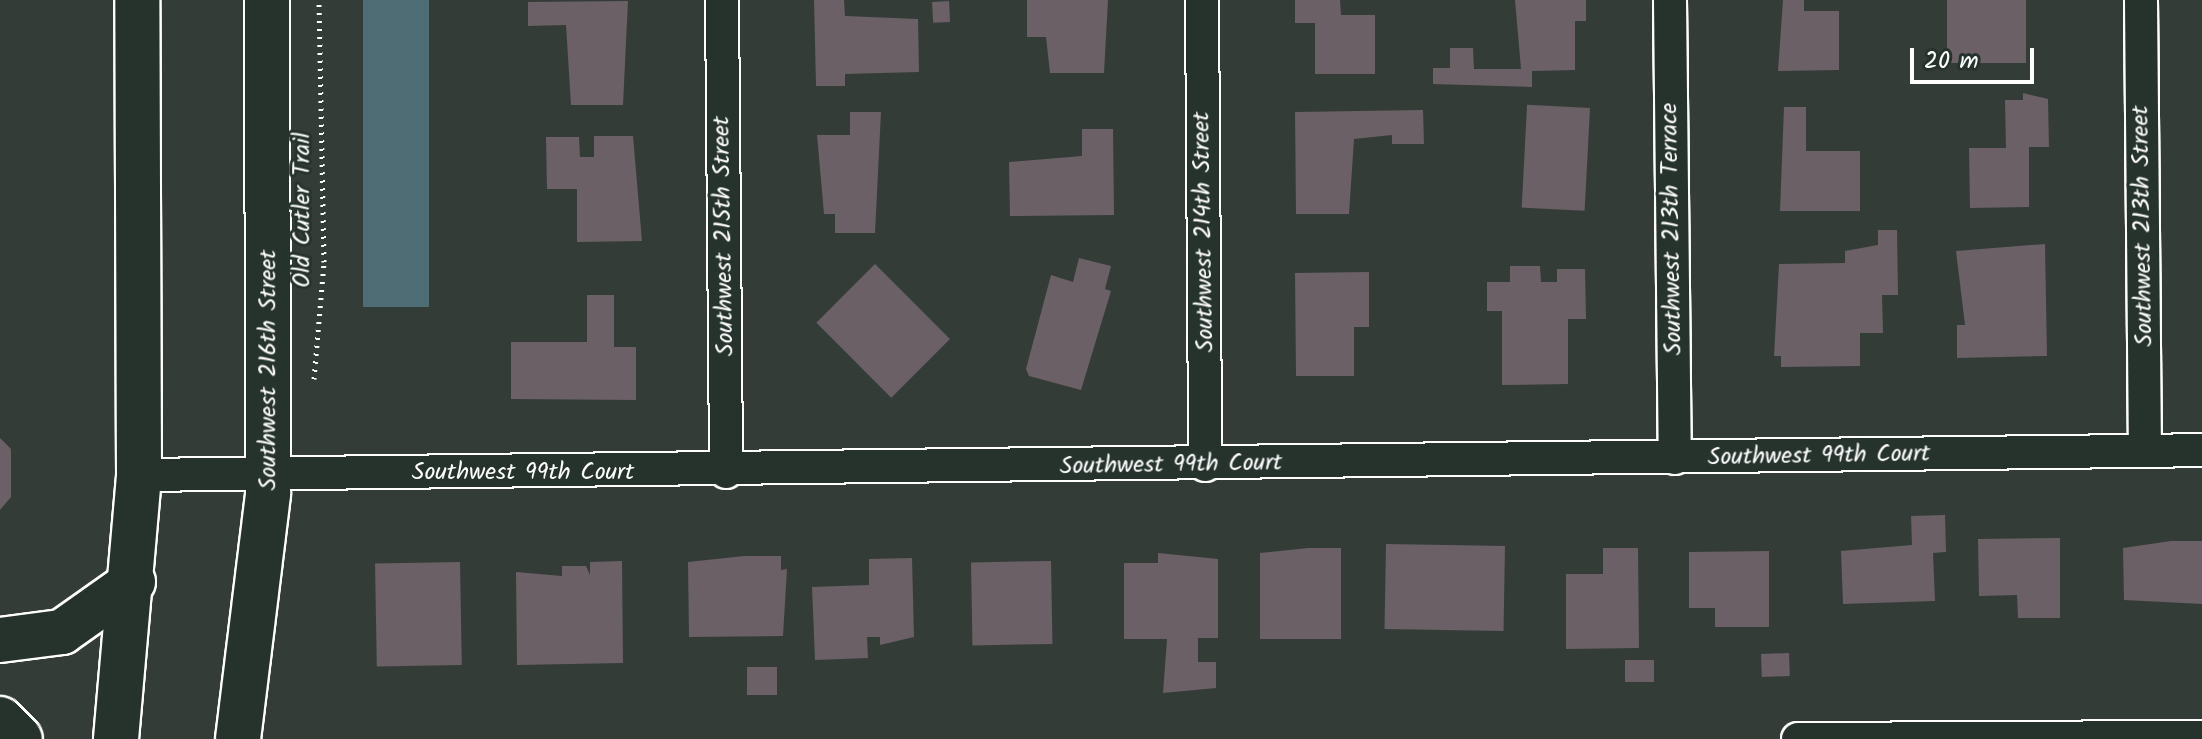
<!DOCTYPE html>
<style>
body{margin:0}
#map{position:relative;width:2202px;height:739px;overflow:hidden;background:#343c38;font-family:Kalam,sans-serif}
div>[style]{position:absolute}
.water>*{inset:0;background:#4e6d74;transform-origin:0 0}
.building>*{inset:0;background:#6a6065;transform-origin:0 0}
.path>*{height:5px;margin-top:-2.5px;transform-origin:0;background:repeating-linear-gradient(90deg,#fff 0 2px,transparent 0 8px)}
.roads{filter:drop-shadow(2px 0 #fff) drop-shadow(-2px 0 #fff) drop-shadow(0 2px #fff) drop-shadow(0 -2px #fff)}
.street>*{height:32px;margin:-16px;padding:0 16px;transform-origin:16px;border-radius:16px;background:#26332d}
.secondary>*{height:44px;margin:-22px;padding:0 22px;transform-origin:22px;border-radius:22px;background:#26332d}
span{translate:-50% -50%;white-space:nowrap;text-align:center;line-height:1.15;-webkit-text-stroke:6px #26332d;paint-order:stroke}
.street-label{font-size:24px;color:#fff}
.scale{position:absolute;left:1910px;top:48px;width:124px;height:36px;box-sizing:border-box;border:4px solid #fff;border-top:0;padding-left:10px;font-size:24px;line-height:28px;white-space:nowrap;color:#fff;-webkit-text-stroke:6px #26332d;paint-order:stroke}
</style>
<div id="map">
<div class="water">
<i style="left:363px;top:0;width:66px;height:307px"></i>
</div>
<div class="building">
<i style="clip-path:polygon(814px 0,844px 0,845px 16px,918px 19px,919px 72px,845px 74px,845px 86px,816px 86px)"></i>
<i style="clip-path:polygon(1027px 0,1108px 0,1104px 73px,1050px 73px,1046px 37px,1027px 37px)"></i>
<i style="clip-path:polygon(1295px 0,1340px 0,1341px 15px,1375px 15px,1375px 74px,1315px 74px,1315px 23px,1295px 23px)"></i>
<i style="clip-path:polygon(1515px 0,1586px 0,1586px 21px,1575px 21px,1575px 70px,1532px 71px,1532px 87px,1433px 84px,1433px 68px,1450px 68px,1450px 48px,1473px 48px,1474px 69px,1521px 69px)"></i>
<i style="clip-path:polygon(1783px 0,1804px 0,1804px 11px,1839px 11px,1839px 70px,1778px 71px)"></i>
<i style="left:1947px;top:0;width:79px;height:63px"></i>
<i style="clip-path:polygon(628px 1px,623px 105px,571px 105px,566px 25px,528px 26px,528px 2px)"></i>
<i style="left:949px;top:1px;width:21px;height:17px;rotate:87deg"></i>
<i style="clip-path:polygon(2023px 93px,2048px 99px,2049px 147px,2029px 147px,2029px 207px,1970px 208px,1969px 148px,2006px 148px,2005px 100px,2023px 100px)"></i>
<i style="clip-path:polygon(1784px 107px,1806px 107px,1806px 151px,1860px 151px,1860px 211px,1780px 211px)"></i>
<i style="left:1590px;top:108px;width:103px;height:63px;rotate:93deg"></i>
<i style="clip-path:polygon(1423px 110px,1424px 144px,1392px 144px,1392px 135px,1354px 139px,1349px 214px,1296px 214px,1295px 112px)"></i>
<i style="clip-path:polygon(850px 112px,881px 112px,875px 233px,835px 233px,835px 214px,824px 214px,817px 135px,850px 135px)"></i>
<i style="clip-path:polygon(1082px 129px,1113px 129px,1114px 215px,1010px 216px,1009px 162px,1082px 156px)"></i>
<i style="clip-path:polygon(594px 136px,633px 136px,642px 241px,577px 242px,577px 189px,547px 189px,546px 137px,579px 137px,580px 157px,594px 157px)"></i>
<i style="clip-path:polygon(1878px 230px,1897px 230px,1898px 295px,1882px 295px,1883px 333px,1860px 333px,1860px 366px,1781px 367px,1781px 356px,1774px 356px,1779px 264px,1845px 263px,1845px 251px,1878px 245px)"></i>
<i style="clip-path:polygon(2045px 244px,2047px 356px,1957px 358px,1957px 325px,1965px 325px,1956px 251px)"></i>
<i style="clip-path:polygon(1079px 258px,1111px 266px,1105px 289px,1111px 291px,1081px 390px,1029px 376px,1026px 369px,1051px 275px,1073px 282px)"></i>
<i style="left:875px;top:264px;width:106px;height:83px;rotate:45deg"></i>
<i style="clip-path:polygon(1510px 266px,1540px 266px,1541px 282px,1557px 282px,1557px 269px,1585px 269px,1586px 319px,1568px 319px,1568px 384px,1502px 385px,1502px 311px,1487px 311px,1487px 282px,1510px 282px)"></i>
<i style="clip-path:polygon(1369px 272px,1369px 327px,1354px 327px,1354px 376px,1296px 376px,1295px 273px)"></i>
<i style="clip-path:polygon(587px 295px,614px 295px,614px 347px,636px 347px,636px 400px,511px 399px,511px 342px,587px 342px)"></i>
<i style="clip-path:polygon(0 438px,11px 449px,11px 497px,0 510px)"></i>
<i style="clip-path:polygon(1945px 515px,1946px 552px,1933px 553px,1935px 601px,1843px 604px,1841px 551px,1912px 545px,1911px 516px)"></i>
<i style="clip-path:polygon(2060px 538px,2060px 618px,2018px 618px,2017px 595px,1979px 596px,1978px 539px)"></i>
<i style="clip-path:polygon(2171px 541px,2202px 541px,2202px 604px,2124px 600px,2123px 548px)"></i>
<i style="left:1505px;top:546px;width:85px;height:119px;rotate:91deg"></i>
<i style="clip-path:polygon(1308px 548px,1341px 548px,1341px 639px,1260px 639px,1260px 553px)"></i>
<i style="clip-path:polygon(1603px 548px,1638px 548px,1639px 648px,1566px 649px,1566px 574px,1603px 574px)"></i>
<i style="clip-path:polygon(1769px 551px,1769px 627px,1715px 627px,1715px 608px,1689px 608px,1689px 552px)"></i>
<i style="clip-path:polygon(1158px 553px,1218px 559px,1218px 638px,1198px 638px,1198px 662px,1216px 662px,1216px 688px,1163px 693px,1167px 639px,1124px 639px,1124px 563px,1158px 563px)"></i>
<i style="clip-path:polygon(744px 556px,781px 556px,781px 570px,787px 569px,783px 636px,689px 637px,688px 562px)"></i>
<i style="clip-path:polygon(912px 558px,914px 637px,880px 645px,880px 637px,867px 637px,868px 658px,815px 660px,812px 587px,869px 585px,869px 559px)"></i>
<i style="clip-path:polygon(622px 561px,623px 663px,517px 665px,516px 572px,562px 576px,562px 566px,586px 566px,590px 575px,590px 562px)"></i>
<i style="left:1051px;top:561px;width:83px;height:80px;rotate:89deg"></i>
<i style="left:460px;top:562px;width:103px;height:85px;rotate:89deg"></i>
<i style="left:1789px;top:653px;width:23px;height:28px;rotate:88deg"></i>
<i style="left:1625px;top:660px;width:29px;height:22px"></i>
<i style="left:777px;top:667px;width:28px;height:30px;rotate:90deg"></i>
</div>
<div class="path">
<i style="left:314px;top:379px;width:117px;rotate:-85.1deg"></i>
<i style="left:324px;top:262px;width:262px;rotate:-91.1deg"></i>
</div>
<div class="roads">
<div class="street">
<i style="left:722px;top:0;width:472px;rotate:89.5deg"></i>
<i style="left:1202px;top:0;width:465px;rotate:89.6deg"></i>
<i style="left:1670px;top:0;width:458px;rotate:89.4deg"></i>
<i style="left:2141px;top:0;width:451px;rotate:89.5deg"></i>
<i style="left:139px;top:475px;width:2063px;rotate:-0.69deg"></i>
<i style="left:1798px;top:739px;width:404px;rotate:-0.3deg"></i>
</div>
<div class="secondary">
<i style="left:0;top:640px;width:63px;rotate:-7.4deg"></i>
<i style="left:62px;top:632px;width:87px;rotate:-35.2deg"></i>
<i style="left:0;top:719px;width:28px;rotate:45deg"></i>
<i style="left:116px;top:739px;width:265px;rotate:-85deg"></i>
<i style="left:139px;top:475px;width:475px;rotate:-90.2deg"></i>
<i style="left:238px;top:739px;width:247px;rotate:-83deg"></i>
<i style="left:268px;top:494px;width:494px;rotate:-90.1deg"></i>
</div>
</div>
<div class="street-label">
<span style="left:303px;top:210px;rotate:-90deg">Old Cutler Trail</span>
<span style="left:2143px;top:226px;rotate:-91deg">Southwest 213th Street</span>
<span style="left:1672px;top:229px;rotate:-91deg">Southwest 213th Terrace</span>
<span style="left:1204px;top:232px;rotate:-91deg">Southwest 214th Street</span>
<span style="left:724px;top:236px;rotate:-91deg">Southwest 215th Street</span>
<span style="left:269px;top:370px;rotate:-90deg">Southwest 216th Street</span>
<span style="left:1819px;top:456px;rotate:-1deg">Southwest 99th Court</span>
<span style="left:1171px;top:465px;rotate:-1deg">Southwest 99th Court</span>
<span style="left:523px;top:473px">Southwest 99th Court</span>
</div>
<div class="scale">20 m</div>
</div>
